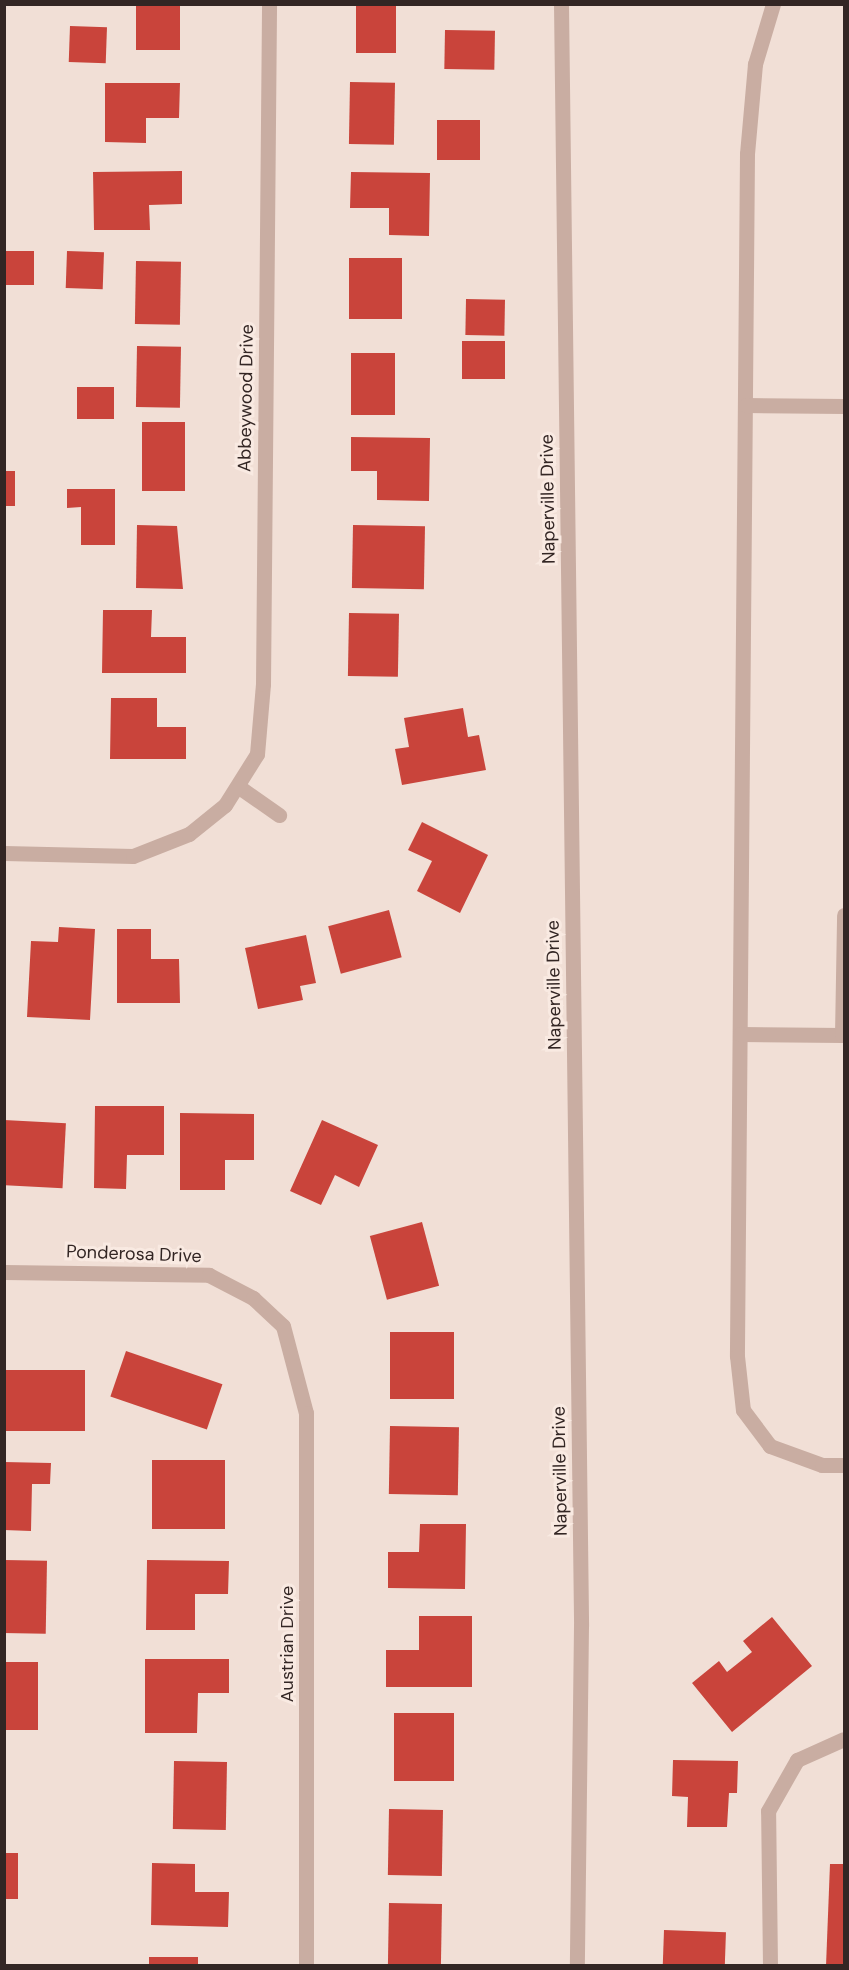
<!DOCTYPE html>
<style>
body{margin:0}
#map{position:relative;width:849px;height:1970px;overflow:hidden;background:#f1dfd6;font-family:"DM Sans",sans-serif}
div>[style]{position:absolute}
.building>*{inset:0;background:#c9443b;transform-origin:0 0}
.minor>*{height:15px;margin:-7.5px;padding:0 7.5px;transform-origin:7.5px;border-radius:7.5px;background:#c9ada2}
span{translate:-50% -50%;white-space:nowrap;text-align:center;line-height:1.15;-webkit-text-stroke:6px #f9eae2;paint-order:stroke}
.street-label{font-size:18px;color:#332624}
.frame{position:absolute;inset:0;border:6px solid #332624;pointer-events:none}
</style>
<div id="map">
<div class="building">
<i style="left:136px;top:4px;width:44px;height:46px"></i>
<i style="left:356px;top:4px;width:40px;height:49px"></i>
<i style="left:70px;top:26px;width:37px;height:36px;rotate:2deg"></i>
<i style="left:445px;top:30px;width:50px;height:39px;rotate:1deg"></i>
<i style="left:350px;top:82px;width:45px;height:62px;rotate:1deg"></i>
<i style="clip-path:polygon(105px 83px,180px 83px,179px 118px,146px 118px,146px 143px,105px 142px)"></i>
<i style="left:437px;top:120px;width:43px;height:40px"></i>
<i style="clip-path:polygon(182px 171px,182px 204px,149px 205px,150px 230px,94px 230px,93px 172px)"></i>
<i style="clip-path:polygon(351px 172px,430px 173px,429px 236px,389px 235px,389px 208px,350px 208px)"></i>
<i style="left:4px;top:251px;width:30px;height:34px"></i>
<i style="left:67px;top:251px;width:37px;height:37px;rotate:2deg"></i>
<i style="left:349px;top:258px;width:53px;height:61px"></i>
<i style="left:136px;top:261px;width:45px;height:63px;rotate:1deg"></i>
<i style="left:466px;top:299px;width:39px;height:36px;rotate:1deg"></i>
<i style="left:462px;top:341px;width:43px;height:38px"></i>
<i style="left:137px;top:346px;width:44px;height:61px;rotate:1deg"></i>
<i style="left:351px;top:353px;width:44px;height:62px"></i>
<i style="left:77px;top:387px;width:37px;height:32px"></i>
<i style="left:142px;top:422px;width:43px;height:69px"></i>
<i style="clip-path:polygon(351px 437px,430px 438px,429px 501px,377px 500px,377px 471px,351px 471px)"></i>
<i style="left:4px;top:471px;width:11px;height:35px"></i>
<i style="clip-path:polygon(67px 489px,115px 489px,115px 545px,81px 545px,81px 507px,67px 508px)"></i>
<i style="clip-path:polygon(137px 525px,177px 526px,183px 589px,136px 588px)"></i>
<i style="left:353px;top:525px;width:72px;height:63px;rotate:1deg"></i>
<i style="clip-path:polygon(103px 610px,152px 610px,151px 637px,186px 637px,186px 673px,102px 673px)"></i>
<i style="left:349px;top:613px;width:50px;height:63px;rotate:1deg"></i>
<i style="clip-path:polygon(111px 698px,157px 698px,157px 727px,186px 727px,186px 759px,110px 759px)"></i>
<i style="clip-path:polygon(463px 708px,468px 737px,479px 735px,486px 770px,402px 785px,395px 749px,409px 747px,404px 718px)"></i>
<i style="clip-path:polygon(422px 822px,488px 855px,460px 913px,417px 891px,432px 861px,408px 850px)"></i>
<i style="left:389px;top:910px;width:49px;height:63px;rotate:75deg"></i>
<i style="clip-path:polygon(59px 927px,95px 929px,90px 1020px,27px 1017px,31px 941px,58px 942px)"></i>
<i style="clip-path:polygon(117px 929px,151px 929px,151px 959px,179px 959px,180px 1003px,117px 1003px)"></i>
<i style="clip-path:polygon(306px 935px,316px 983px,300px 986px,303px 1000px,258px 1009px,245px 948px)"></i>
<i style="clip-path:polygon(95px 1106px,164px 1106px,164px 1155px,127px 1155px,126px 1189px,94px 1188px)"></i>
<i style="clip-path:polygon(180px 1113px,254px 1114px,254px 1160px,225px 1160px,225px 1190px,180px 1190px)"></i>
<i style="left:4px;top:1120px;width:62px;height:65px;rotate:3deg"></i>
<i style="clip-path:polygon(322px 1120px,378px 1145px,359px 1187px,335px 1175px,321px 1205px,290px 1191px)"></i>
<i style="left:422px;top:1222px;width:66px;height:54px;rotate:75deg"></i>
<i style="left:390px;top:1332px;width:64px;height:67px"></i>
<i style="left:126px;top:1351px;width:102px;height:48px;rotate:19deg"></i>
<i style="left:4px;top:1370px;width:81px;height:61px"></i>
<i style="left:390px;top:1426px;width:69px;height:68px;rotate:1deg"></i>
<i style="left:225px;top:1460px;width:69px;height:73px;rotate:90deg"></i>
<i style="clip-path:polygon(4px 1462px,51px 1463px,50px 1484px,32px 1484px,31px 1531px,4px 1530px)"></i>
<i style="clip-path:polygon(420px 1524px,466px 1524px,465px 1589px,388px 1588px,388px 1552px,419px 1552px)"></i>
<i style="left:4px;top:1560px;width:43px;height:73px;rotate:1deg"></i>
<i style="clip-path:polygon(147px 1560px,229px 1561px,228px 1594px,195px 1594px,195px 1630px,146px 1630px)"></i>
<i style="clip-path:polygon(419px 1616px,472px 1616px,472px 1687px,386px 1687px,386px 1650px,419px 1650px)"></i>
<i style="clip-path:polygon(772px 1617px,812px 1666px,732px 1732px,692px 1683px,719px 1661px,727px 1672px,752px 1652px,743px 1641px)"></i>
<i style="clip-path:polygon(145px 1659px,229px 1659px,229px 1693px,198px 1693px,197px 1733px,145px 1733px)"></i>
<i style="left:4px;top:1662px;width:34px;height:68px"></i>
<i style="left:394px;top:1713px;width:60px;height:68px"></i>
<i style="clip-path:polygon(673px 1760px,738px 1761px,737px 1793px,729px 1793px,727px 1827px,687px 1827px,688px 1797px,672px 1796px)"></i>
<i style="left:174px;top:1761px;width:53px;height:68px;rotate:1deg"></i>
<i style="left:389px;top:1809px;width:54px;height:66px;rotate:1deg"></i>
<i style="left:4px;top:1853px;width:14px;height:46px"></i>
<i style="clip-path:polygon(152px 1863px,195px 1864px,195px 1892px,229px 1892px,228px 1927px,151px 1925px)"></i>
<i style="clip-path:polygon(830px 1864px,844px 1864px,844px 1966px,826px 1966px)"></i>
<i style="left:389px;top:1903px;width:53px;height:63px;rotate:1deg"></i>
<i style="left:664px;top:1930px;width:62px;height:36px;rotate:2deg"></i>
<i style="left:149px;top:1957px;width:49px;height:9px"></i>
</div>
<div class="minor">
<i style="left:561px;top:4px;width:1622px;rotate:89.29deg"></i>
<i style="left:581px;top:1626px;width:340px;rotate:90.7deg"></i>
<i style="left:773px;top:4px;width:63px;rotate:106.7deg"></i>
<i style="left:755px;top:64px;width:90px;rotate:95.1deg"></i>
<i style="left:747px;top:154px;width:1202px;rotate:90.48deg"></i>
<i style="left:737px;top:1356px;width:54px;rotate:83.7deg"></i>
<i style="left:743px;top:1410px;width:45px;rotate:53.1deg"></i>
<i style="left:770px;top:1446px;width:55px;rotate:20.1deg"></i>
<i style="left:822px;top:1465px;width:22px"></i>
<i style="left:746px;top:405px;width:98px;rotate:0.6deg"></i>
<i style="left:239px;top:787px;width:49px;rotate:35deg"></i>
<i style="left:4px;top:853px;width:129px;rotate:1.3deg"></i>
<i style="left:133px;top:856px;width:60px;rotate:-21.4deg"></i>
<i style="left:189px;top:834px;width:46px;rotate:-38.9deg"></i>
<i style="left:225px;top:805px;width:60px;rotate:-57.9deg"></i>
<i style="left:257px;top:754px;width:70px;rotate:-85.1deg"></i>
<i style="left:263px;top:684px;width:680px;rotate:-89.49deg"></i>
<i style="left:740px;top:1034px;width:102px;rotate:0.6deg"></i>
<i style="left:842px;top:1035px;width:120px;rotate:-89deg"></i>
<i style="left:4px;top:1272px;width:205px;rotate:0.8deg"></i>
<i style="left:209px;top:1275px;width:50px;rotate:27.6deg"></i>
<i style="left:253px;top:1298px;width:41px;rotate:43deg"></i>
<i style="left:283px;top:1326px;width:90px;rotate:75.2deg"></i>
<i style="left:306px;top:1413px;width:553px;rotate:90deg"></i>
<i style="left:770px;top:1966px;width:155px;rotate:-90.7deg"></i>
<i style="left:768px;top:1811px;width:59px;rotate:-60.4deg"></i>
<i style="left:797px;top:1760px;width:51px;rotate:-24.1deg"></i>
</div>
<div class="street-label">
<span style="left:246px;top:398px;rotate:-89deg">Abbeywood Drive</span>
<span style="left:548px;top:499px;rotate:-91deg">Naperville Drive</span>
<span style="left:554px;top:985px;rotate:-91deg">Naperville Drive</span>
<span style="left:134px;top:1254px;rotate:2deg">Ponderosa Drive</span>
<span style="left:560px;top:1471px;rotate:-91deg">Naperville Drive</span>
<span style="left:287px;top:1644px;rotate:-90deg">Austrian Drive</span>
</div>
<div class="frame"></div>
</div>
